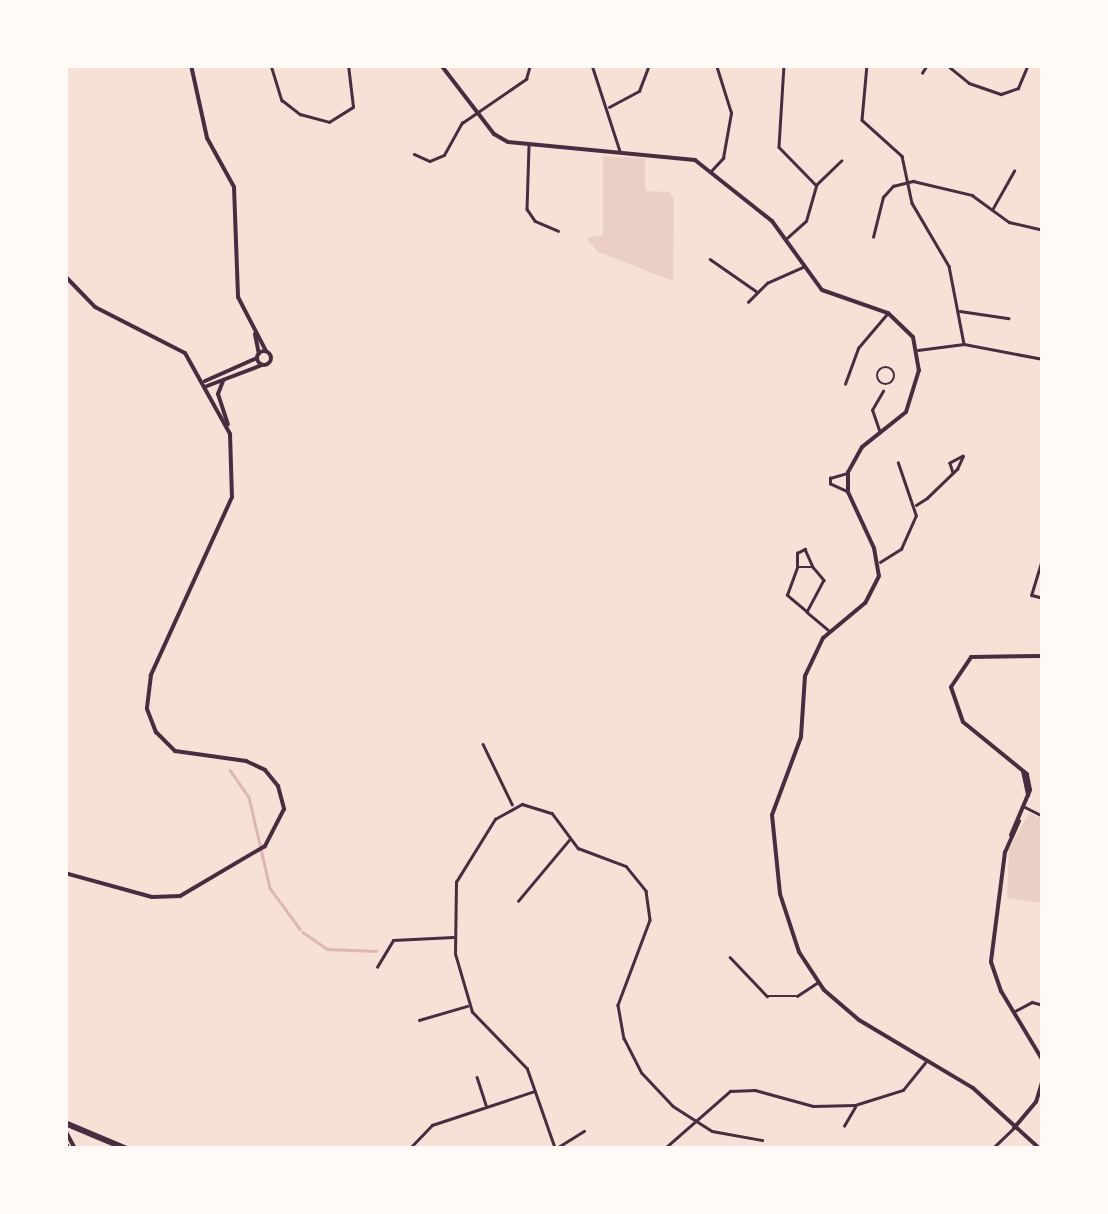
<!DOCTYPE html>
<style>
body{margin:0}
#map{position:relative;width:1108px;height:1214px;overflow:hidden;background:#f7e1d7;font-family:"Titillium Web",sans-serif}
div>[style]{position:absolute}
.green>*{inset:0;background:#ebcfc5}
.stream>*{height:2.5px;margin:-1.25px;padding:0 1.25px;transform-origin:1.25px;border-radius:1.25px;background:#dcb8b0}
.minor>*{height:2.5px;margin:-1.25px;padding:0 1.25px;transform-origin:1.25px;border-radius:1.25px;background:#4a2c40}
.minor>.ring{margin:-1.25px;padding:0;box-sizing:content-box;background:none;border:2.5px solid #4a2c40;border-radius:50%}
.tertiary>*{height:4px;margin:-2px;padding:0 2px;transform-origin:2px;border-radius:2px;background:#4a2c40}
.tertiary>.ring{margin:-2px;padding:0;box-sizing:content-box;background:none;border:4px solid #4a2c40;border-radius:50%}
.secondary>*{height:4px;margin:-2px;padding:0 2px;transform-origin:2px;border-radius:2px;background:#4a2c40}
.motorway>*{height:6px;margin:-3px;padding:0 3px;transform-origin:3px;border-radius:3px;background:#4a2c40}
span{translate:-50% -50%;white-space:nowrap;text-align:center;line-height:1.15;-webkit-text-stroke:10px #fffaf5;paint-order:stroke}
.frame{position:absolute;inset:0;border:68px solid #fffaf5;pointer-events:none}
</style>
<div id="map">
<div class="green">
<i style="clip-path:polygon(603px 156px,645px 158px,645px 191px,669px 192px,674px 199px,673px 281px,598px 252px,586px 238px,603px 235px)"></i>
<i style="clip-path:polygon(1029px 813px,1043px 819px,1043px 903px,1007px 898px,1009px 850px)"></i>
</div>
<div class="stream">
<i style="left:230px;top:770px;width:33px;rotate:55deg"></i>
<i style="left:249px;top:797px;width:93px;rotate:77deg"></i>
<i style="left:270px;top:888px;width:51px;rotate:53.8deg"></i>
<i style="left:303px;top:932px;width:29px;rotate:35deg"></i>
<i style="left:327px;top:949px;width:49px;rotate:2.3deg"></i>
</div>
<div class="minor">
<i style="left:271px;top:65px;width:37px;rotate:73deg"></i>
<i style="left:282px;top:100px;width:23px;rotate:38deg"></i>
<i style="left:300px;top:114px;width:30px;rotate:15deg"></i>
<i style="left:329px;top:122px;width:28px;rotate:-32deg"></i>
<i style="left:353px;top:107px;width:42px;rotate:-96.8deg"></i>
<i style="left:592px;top:65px;width:90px;rotate:72deg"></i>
<i style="left:784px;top:65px;width:82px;rotate:93.5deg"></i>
<i style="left:779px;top:147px;width:53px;rotate:45.8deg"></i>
<i style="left:867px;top:65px;width:55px;rotate:95.2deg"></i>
<i style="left:862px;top:120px;width:54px;rotate:42deg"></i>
<i style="left:902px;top:156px;width:48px;rotate:78deg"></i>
<i style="left:912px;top:203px;width:73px;rotate:59.6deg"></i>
<i style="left:949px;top:266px;width:79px;rotate:79.1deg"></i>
<i style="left:947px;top:65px;width:28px;rotate:39deg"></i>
<i style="left:969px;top:83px;width:34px;rotate:19deg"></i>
<i style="left:1001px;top:94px;width:18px;rotate:-19deg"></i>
<i style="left:1018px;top:88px;width:25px;rotate:-67deg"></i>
<i style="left:922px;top:73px;width:9px;rotate:-58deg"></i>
<i style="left:609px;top:107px;width:34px;rotate:-28deg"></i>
<i style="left:639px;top:91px;width:28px;rotate:-69deg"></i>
<i style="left:529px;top:146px;width:63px;rotate:91.8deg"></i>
<i style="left:527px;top:209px;width:14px;rotate:56deg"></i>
<i style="left:535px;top:221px;width:25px;rotate:23deg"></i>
<i style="left:414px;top:154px;width:17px;rotate:24deg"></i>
<i style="left:430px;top:161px;width:15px;rotate:-23deg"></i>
<i style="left:444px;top:155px;width:37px;rotate:-61deg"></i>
<i style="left:462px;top:123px;width:78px;rotate:-34.5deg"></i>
<i style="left:526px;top:79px;width:15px;rotate:-74deg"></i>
<i style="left:711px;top:171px;width:18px;rotate:-47deg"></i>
<i style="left:723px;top:158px;width:46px;rotate:-79.9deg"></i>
<i style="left:731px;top:113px;width:50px;rotate:-107.4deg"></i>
<i style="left:992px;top:210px;width:45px;rotate:-60.6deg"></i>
<i style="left:873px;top:237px;width:41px;rotate:-76deg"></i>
<i style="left:883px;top:197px;width:15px;rotate:-48deg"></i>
<i style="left:893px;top:186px;width:21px;rotate:-14deg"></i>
<i style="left:913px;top:181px;width:61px;rotate:13.3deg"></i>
<i style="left:972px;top:195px;width:46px;rotate:36.1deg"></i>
<i style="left:1009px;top:222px;width:35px;rotate:13deg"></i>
<i style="left:787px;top:238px;width:25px;rotate:-42deg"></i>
<i style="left:806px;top:221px;width:37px;rotate:-74deg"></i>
<i style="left:816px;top:185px;width:35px;rotate:-44deg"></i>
<i style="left:710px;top:259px;width:56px;rotate:34.8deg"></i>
<i style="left:748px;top:302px;width:27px;rotate:-45deg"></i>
<i style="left:767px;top:283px;width:39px;rotate:-24deg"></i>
<i style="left:960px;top:311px;width:49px;rotate:8.3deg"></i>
<i style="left:918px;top:350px;width:46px;rotate:-7.4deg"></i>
<i style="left:964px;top:344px;width:80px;rotate:10.8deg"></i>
<i class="ring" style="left:877px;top:367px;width:15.5px;height:15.5px"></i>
<i style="left:845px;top:384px;width:38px;rotate:-70deg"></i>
<i style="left:858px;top:348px;width:45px;rotate:-49.5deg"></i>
<i style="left:880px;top:433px;width:24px;rotate:-109deg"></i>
<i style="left:872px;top:410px;width:22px;rotate:-60deg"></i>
<i style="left:846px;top:491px;width:17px;rotate:-156deg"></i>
<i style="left:830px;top:484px;width:6px;rotate:-90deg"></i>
<i style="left:830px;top:478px;width:18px;rotate:-16deg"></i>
<i style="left:916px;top:505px;width:13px;rotate:-32deg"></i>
<i style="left:927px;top:498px;width:42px;rotate:-44deg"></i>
<i style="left:957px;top:469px;width:14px;rotate:-65deg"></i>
<i style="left:963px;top:456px;width:15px;rotate:152deg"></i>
<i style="left:950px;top:463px;width:10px;rotate:73deg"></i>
<i style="left:1043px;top:558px;width:39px;rotate:107deg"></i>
<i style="left:1032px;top:595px;width:11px;rotate:15deg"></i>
<i style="left:880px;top:562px;width:25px;rotate:-32deg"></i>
<i style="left:901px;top:549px;width:36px;rotate:-66deg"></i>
<i style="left:916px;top:516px;width:56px;rotate:-108.8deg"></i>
<i style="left:797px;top:566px;width:13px;rotate:-90deg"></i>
<i style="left:797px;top:553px;width:9px;rotate:-27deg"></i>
<i style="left:805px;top:549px;width:20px;rotate:66deg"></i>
<i style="left:797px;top:567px;width:16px"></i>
<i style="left:813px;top:567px;width:17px;rotate:50deg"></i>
<i style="left:824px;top:580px;width:36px;rotate:118deg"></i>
<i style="left:807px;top:612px;width:26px;rotate:-140deg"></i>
<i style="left:787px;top:595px;width:30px;rotate:-70deg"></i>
<i style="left:808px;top:613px;width:26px;rotate:40deg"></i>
<i style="left:483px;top:744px;width:67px;rotate:64.2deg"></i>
<i style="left:1025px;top:807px;width:20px;rotate:27deg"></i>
<i style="left:518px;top:901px;width:80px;rotate:-50.1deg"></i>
<i style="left:730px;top:957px;width:54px;rotate:46.5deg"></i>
<i style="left:767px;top:996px;width:30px"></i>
<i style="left:797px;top:996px;width:24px;rotate:-33deg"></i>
<i style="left:377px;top:967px;width:31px;rotate:-59deg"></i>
<i style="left:393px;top:940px;width:60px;rotate:-2.9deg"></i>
<i style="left:1015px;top:1011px;width:19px;rotate:-28deg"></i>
<i style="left:1032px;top:1002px;width:11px;rotate:15deg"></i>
<i style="left:419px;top:1020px;width:50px;rotate:-16.3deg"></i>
<i style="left:477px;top:1077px;width:29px;rotate:72deg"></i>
<i style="left:844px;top:1126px;width:22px;rotate:-60deg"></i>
<i style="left:409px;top:1149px;width:33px;rotate:-46deg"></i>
<i style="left:432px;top:1125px;width:108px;rotate:-18.3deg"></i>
<i style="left:555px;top:1149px;width:85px;rotate:-109.3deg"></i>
<i style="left:527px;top:1069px;width:79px;rotate:-134deg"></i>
<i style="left:472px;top:1012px;width:60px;rotate:-106.3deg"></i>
<i style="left:455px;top:954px;width:72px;rotate:-89.2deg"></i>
<i style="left:456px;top:882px;width:74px;rotate:-58.2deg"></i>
<i style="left:495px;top:819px;width:31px;rotate:-29deg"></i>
<i style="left:522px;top:804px;width:31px;rotate:17deg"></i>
<i style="left:552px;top:813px;width:44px;rotate:53.4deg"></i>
<i style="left:578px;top:848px;width:51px;rotate:20.6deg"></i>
<i style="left:626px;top:866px;width:32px;rotate:51deg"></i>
<i style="left:646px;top:891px;width:29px;rotate:82deg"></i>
<i style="left:650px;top:920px;width:91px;rotate:110.6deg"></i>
<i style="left:618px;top:1005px;width:34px;rotate:80deg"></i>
<i style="left:624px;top:1038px;width:39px;rotate:63deg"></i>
<i style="left:642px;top:1073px;width:45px;rotate:46.8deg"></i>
<i style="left:673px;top:1106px;width:46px;rotate:32.7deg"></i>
<i style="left:712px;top:1131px;width:51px;rotate:10.2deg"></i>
<i style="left:555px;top:1149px;width:34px;rotate:-32deg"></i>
<i style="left:664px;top:1149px;width:88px;rotate:-41.3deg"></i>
<i style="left:730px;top:1091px;width:25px;rotate:-2deg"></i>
<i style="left:755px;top:1090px;width:60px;rotate:15.4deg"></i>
<i style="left:813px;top:1106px;width:42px;rotate:-1.4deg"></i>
<i style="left:855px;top:1105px;width:50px;rotate:-17.4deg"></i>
<i style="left:903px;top:1090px;width:35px;rotate:-51deg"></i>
<i style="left:992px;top:1149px;width:29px;rotate:-44deg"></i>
</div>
<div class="tertiary">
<i style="left:191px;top:65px;width:75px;rotate:77.6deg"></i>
<i style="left:207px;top:138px;width:56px;rotate:61.1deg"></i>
<i style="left:234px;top:187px;width:110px;rotate:87.9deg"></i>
<i style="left:238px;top:297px;width:61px;rotate:62.6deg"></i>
<i style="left:441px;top:65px;width:87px;rotate:52.5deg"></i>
<i style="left:494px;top:134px;width:16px;rotate:30deg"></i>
<i style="left:508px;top:142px;width:188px;rotate:5.5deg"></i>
<i style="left:695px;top:160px;width:98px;rotate:38.4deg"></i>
<i style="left:772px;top:221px;width:85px;rotate:54.1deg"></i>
<i style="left:822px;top:290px;width:70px;rotate:19.2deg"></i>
<i style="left:888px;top:313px;width:35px;rotate:44deg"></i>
<i style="left:913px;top:337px;width:34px;rotate:80deg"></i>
<i style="left:919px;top:370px;width:44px;rotate:107.2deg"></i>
<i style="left:906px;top:412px;width:56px;rotate:141.5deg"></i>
<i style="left:862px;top:447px;width:29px;rotate:119deg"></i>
<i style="left:848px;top:472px;width:20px;rotate:90deg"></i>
<i style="left:848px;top:492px;width:62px;rotate:65.1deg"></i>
<i style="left:874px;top:548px;width:28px;rotate:80deg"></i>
<i style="left:879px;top:576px;width:30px;rotate:117deg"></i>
<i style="left:865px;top:603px;width:55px;rotate:140.2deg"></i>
<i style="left:823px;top:638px;width:42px;rotate:115.3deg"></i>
<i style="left:805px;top:676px;width:61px;rotate:93.8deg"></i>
<i style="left:801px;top:737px;width:83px;rotate:110.4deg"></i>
<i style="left:772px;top:815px;width:79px;rotate:84.2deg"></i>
<i style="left:780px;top:894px;width:61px;rotate:71.9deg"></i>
<i style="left:799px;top:952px;width:45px;rotate:56.7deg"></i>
<i style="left:824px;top:990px;width:46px;rotate:40.6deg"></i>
<i style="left:859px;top:1020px;width:133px;rotate:30.8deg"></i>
<i style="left:973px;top:1088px;width:91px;rotate:42.3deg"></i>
<i style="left:65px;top:276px;width:43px;rotate:45.9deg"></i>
<i style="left:95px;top:307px;width:101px;rotate:27.1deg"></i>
<i style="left:185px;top:353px;width:93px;rotate:60.9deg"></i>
<i style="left:230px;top:434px;width:63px;rotate:88.2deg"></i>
<i style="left:232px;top:497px;width:196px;rotate:114.5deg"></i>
<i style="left:151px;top:675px;width:34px;rotate:97deg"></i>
<i style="left:147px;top:709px;width:25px;rotate:69deg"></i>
<i style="left:156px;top:732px;width:27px;rotate:45deg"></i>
<i style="left:175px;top:751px;width:72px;rotate:8deg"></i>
<i style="left:246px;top:761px;width:21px;rotate:25deg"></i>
<i style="left:265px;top:770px;width:21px;rotate:51deg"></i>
<i style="left:278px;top:786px;width:24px;rotate:75deg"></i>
<i style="left:284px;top:809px;width:42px;rotate:117.2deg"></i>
<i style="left:265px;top:846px;width:99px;rotate:149.5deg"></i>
<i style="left:180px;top:896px;width:28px;rotate:178deg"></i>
<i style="left:152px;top:897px;width:90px;rotate:-164.6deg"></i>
<i style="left:255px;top:334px;width:20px;rotate:79deg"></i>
<i class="ring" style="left:257px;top:351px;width:10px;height:10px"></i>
<i style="left:205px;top:381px;width:57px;rotate:-23.9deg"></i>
<i style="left:223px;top:381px;width:14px;rotate:111deg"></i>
<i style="left:218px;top:394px;width:32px;rotate:72deg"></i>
<i style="left:207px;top:386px;width:59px;rotate:-20.9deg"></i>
<i style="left:1023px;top:771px;width:25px;rotate:78deg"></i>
<i style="left:1019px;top:821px;width:34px;rotate:114deg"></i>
<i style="left:1005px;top:852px;width:111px;rotate:97.3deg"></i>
<i style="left:991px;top:962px;width:31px;rotate:71deg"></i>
<i style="left:1001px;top:991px;width:82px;rotate:59deg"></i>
<i style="left:1011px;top:835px;width:49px;rotate:-67.1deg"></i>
<i style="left:1030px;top:790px;width:16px;rotate:-101deg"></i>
<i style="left:1027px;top:774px;width:82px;rotate:-140.9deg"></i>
<i style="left:963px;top:722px;width:37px;rotate:-109deg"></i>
<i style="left:951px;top:687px;width:36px;rotate:-56deg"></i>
<i style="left:971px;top:657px;width:72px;rotate:-0.8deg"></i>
<i style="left:1014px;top:1128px;width:34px;rotate:-50deg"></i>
<i style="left:1036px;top:1102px;width:24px;rotate:-73deg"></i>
</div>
<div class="secondary">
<i style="left:65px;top:1130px;width:21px;rotate:62deg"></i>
</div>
<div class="motorway">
<i style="left:65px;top:1123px;width:67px;rotate:22.8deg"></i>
<i style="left:65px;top:1144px;width:6px;rotate:59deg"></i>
</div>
<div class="frame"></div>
</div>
